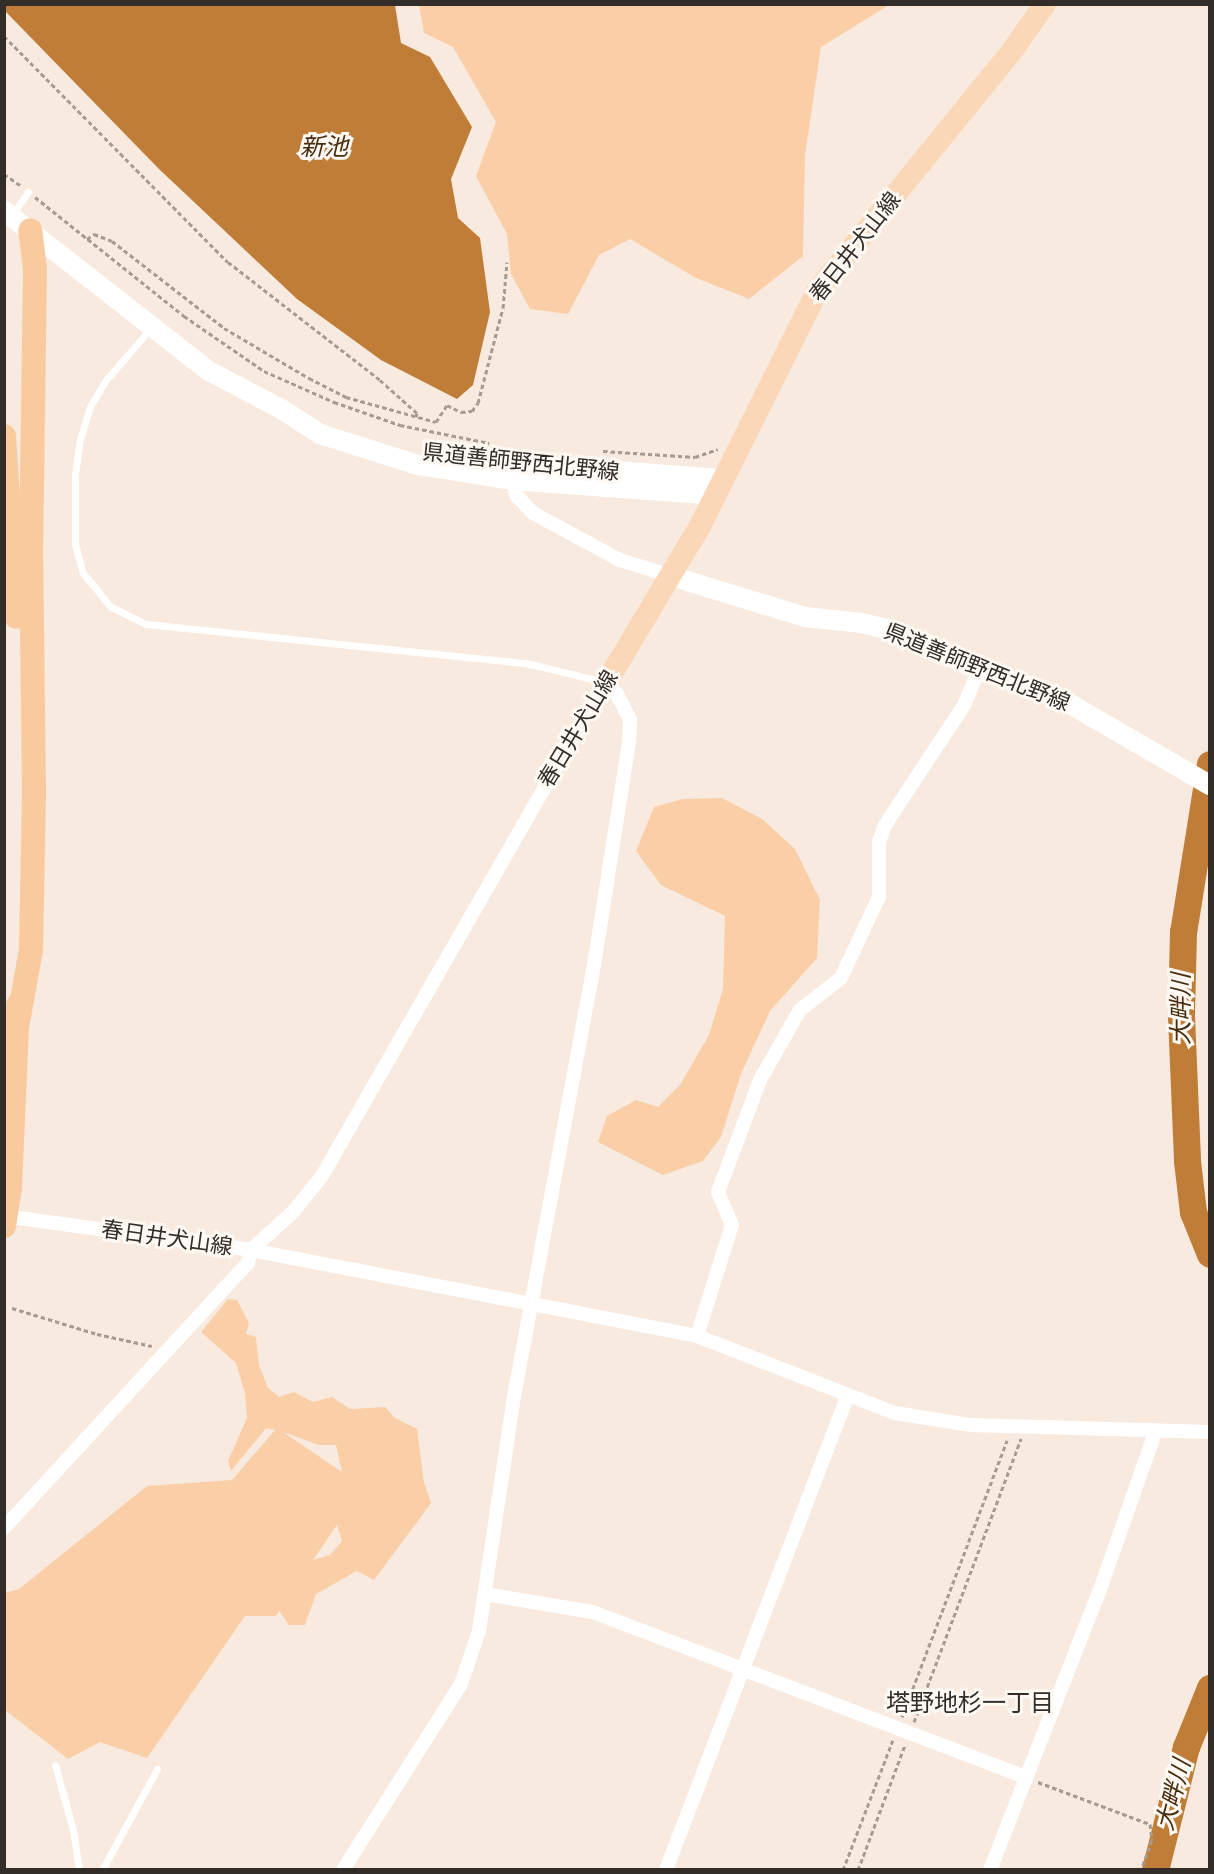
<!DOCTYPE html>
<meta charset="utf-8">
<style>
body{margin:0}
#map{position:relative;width:1214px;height:1874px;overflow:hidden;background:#f8eade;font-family:Signika,"Noto Sans JP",sans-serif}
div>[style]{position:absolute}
.green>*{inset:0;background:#facfa8}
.water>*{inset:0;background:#bf7d38}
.river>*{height:27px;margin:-13.5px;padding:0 13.5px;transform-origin:13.5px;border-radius:13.5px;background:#bf7d38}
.path>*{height:3px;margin-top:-1.5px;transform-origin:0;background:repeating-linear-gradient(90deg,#a59b91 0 4.5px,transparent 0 7.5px)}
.service>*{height:7px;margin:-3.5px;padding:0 3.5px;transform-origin:3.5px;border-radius:3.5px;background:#fff}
.minor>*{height:14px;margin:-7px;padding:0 7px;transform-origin:7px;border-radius:7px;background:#fff}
.secondary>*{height:20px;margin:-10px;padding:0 10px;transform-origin:10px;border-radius:10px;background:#fff}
.primary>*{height:22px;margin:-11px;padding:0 11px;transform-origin:11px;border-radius:11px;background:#fad7b6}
.trunk>*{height:24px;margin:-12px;padding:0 12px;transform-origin:12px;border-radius:12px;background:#f8ca9e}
span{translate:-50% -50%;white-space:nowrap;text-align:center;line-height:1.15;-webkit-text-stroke:6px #fff9f4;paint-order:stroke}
.street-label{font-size:22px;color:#322d28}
.water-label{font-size:24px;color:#472c0e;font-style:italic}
.neighbourhood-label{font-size:24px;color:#322d28}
.frame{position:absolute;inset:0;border:6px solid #322d28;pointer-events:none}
</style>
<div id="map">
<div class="green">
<i style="clip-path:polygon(419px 5px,419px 4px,889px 5px,821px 47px,805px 155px,803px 256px,749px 299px,696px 278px,630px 239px,599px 255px,568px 314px,530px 309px,511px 274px,507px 234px,476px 176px,496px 122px,453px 47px,424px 33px)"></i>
<i style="clip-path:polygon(722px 798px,762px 819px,795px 849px,820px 900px,817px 958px,770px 1011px,741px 1074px,721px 1137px,703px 1161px,663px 1175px,598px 1142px,607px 1116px,636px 1100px,658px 1107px,680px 1085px,709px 1035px,723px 989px,725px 916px,661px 885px,636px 851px,654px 807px,683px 799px)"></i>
<i style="clip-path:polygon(evenodd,228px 1299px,237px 1300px,249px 1323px,246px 1334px,256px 1337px,259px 1365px,268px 1388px,279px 1397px,294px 1392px,313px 1402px,332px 1397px,350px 1409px,385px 1407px,395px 1418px,417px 1429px,424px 1483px,431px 1503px,374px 1580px,357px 1571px,316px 1594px,305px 1625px,289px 1625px,279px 1611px,276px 1616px,245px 1616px,147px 1758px,100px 1742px,68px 1759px,5px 1710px,5px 1593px,19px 1589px,147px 1486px,232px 1480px,275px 1430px,266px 1428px,231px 1471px,228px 1461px,247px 1418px,245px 1393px,236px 1363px,201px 1332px,228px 1299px,283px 1432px,319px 1445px,336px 1445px,342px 1472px,283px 1432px,228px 1299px,337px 1525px,342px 1541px,330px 1555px,313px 1560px,337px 1525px)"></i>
</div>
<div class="water">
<i style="clip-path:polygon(5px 4px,395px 5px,401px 43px,430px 57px,472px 127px,451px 179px,458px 218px,480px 238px,490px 312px,473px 385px,457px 399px,381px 360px,297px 299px,159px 169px,5px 11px)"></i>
</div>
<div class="river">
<i style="left:1210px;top:764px;width:170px;rotate:99.1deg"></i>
<i style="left:1183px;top:932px;width:84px;rotate:91.4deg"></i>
<i style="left:1181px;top:1016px;width:145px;rotate:87.6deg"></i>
<i style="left:1187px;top:1161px;width:51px;rotate:83.3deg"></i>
<i style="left:1193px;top:1212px;width:45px;rotate:68deg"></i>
<i style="left:1155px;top:1870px;width:127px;rotate:-75.9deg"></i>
<i style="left:1186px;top:1747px;width:64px;rotate:-67.9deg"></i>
</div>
<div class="path">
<i style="left:4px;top:36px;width:318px;rotate:45.3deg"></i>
<i style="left:228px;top:262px;width:192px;rotate:37.8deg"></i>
<i style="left:380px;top:380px;width:50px;rotate:41.7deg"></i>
<i style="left:417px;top:413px;width:4px;rotate:104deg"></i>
<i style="left:4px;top:174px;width:21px;rotate:35deg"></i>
<i style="left:35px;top:197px;width:191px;rotate:38.6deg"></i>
<i style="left:184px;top:316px;width:97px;rotate:34.5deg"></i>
<i style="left:264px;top:371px;width:77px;rotate:23.9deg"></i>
<i style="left:334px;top:402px;width:70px;rotate:19.2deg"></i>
<i style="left:400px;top:425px;width:91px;rotate:11.4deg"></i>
<i style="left:87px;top:239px;width:9px;rotate:-36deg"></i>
<i style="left:94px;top:234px;width:19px;rotate:21deg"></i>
<i style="left:112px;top:241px;width:142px;rotate:37.8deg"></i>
<i style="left:224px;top:328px;width:99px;rotate:30.5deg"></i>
<i style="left:309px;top:378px;width:42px;rotate:27.2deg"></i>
<i style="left:346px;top:397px;width:93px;rotate:15.5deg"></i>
<i style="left:436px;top:422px;width:20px;rotate:-57deg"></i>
<i style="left:447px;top:405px;width:16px;rotate:27deg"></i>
<i style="left:461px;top:412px;width:11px;rotate:-5deg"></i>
<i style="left:472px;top:411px;width:10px;rotate:-53deg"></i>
<i style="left:478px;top:403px;width:98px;rotate:-75.3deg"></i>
<i style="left:503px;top:308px;width:46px;rotate:-85deg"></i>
<i style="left:603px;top:451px;width:92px;rotate:3.7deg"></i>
<i style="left:695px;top:457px;width:24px;rotate:-19deg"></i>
<i style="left:12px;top:1308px;width:89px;rotate:17deg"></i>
<i style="left:97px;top:1334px;width:56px;rotate:12.3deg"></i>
<i style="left:902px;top:1717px;width:296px;rotate:-69.2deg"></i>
<i style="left:914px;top:1722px;width:303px;rotate:-69.3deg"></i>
<i style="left:1038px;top:1782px;width:120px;rotate:20.6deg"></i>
<i style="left:1150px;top:1824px;width:16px;rotate:83deg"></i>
<i style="left:1152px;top:1840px;width:32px;rotate:110deg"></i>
<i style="left:843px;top:1870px;width:139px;rotate:-69deg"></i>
<i style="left:858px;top:1870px;width:134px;rotate:-69.4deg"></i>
</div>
<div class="service">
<i style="left:13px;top:214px;width:27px;rotate:-56deg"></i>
<i style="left:150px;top:329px;width:67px;rotate:130.8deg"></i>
<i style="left:106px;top:380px;width:31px;rotate:121deg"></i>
<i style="left:90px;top:407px;width:34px;rotate:107deg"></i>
<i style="left:80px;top:439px;width:35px;rotate:98deg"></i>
<i style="left:75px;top:474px;width:70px;rotate:90deg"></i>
<i style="left:75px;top:544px;width:30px;rotate:75deg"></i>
<i style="left:83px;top:573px;width:44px;rotate:50.5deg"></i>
<i style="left:111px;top:607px;width:39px;rotate:26deg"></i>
<i style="left:146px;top:624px;width:382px;rotate:5.9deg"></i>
<i style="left:526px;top:663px;width:80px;rotate:13.7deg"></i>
<i style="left:55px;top:1765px;width:67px;rotate:74.5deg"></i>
<i style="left:73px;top:1830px;width:40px;rotate:81.5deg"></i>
<i style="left:102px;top:1870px;width:115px;rotate:-61.4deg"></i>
</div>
<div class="minor">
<i style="left:512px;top:480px;width:17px;rotate:73deg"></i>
<i style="left:517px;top:496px;width:23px;rotate:47deg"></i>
<i style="left:533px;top:513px;width:99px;rotate:28.4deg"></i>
<i style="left:620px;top:560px;width:53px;rotate:17.4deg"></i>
<i style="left:4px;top:1216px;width:249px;rotate:7.8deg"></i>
<i style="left:251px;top:1250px;width:57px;rotate:-42.1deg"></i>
<i style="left:293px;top:1212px;width:46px;rotate:-51.1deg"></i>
<i style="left:322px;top:1176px;width:537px;rotate:-60.19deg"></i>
<i style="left:589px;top:710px;width:32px;rotate:-58deg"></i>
<i style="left:606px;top:683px;width:16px;rotate:45deg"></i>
<i style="left:617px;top:694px;width:28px;rotate:63deg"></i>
<i style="left:630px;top:719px;width:23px;rotate:92deg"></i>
<i style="left:629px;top:742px;width:226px;rotate:98.9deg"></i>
<i style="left:594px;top:965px;width:445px;rotate:100.5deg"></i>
<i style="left:513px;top:1403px;width:231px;rotate:98.5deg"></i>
<i style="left:479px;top:1631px;width:56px;rotate:108.8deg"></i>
<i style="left:461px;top:1684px;width:220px;rotate:122.4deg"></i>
<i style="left:697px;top:1336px;width:116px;rotate:-72.5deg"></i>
<i style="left:732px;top:1225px;width:36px;rotate:-113deg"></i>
<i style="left:718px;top:1192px;width:120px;rotate:-69.4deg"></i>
<i style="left:760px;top:1080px;width:81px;rotate:-60.3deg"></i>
<i style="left:800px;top:1010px;width:52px;rotate:-38deg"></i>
<i style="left:841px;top:978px;width:89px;rotate:-64.9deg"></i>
<i style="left:879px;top:897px;width:55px;rotate:-90deg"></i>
<i style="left:879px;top:842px;width:18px;rotate:-71deg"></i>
<i style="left:885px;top:825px;width:144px;rotate:-56.6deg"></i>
<i style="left:964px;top:705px;width:38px;rotate:-67deg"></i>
<i style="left:4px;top:1528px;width:360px;rotate:-47.4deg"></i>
<i style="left:248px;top:1263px;width:13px;rotate:-77deg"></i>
<i style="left:251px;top:1250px;width:454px;rotate:10.9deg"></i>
<i style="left:697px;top:1336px;width:212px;rotate:21.3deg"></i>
<i style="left:895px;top:1413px;width:77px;rotate:9deg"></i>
<i style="left:971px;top:1425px;width:239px;rotate:1.7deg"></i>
<i style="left:485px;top:1594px;width:109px;rotate:9.5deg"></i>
<i style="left:593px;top:1612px;width:462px;rotate:20.9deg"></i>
<i style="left:666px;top:1870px;width:506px;rotate:-69.06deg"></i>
<i style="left:990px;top:1870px;width:307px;rotate:-68.6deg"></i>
<i style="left:1102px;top:1584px;width:163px;rotate:-70.7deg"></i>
</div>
<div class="secondary">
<i style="left:4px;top:211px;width:260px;rotate:38deg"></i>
<i style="left:209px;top:371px;width:84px;rotate:27.8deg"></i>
<i style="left:283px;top:410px;width:44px;rotate:33deg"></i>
<i style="left:320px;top:434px;width:103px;rotate:17.6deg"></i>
<i style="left:418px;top:465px;width:95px;rotate:9.1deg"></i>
<i style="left:512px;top:480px;width:205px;rotate:4.2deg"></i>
<i style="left:455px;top:459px;width:270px;rotate:4.3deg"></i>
<i style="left:671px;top:576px;width:140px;rotate:17deg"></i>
<i style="left:805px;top:617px;width:57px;rotate:6deg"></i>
<i style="left:862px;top:623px;width:38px;rotate:14deg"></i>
<i style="left:899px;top:632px;width:89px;rotate:25.4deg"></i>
<i style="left:979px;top:670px;width:55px;rotate:18.1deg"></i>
<i style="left:1031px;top:687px;width:43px;rotate:23.6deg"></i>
<i style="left:1070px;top:704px;width:162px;rotate:30.1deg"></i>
</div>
<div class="primary">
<i style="left:606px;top:683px;width:185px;rotate:-59.1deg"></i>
<i style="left:701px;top:524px;width:260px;rotate:-63.5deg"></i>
<i style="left:817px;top:291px;width:309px;rotate:-50.9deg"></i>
<i style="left:1012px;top:51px;width:57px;rotate:-54.9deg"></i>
</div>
<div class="trunk">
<i style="left:4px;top:436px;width:181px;rotate:86.2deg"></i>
<i style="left:18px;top:1022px;width:73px;rotate:-79.8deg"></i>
<i style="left:31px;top:950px;width:159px;rotate:-88.9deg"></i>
<i style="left:34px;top:791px;width:236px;rotate:-90.7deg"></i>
<i style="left:31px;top:555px;width:286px;rotate:-89.2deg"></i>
<i style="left:35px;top:269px;width:39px;rotate:-97deg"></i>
<i style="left:4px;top:1226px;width:39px;rotate:-81deg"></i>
<i style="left:10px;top:1187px;width:182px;rotate:-87.5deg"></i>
</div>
<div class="street-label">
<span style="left:855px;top:247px;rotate:-52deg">春日井犬山線</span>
<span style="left:521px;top:462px;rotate:6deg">県道善師野西北野線</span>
<span style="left:977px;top:667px;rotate:22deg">県道善師野西北野線</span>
<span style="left:578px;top:729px;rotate:-59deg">春日井犬山線</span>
<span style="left:167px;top:1238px;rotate:8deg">春日井犬山線</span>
</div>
<div class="water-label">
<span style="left:324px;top:148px">新池</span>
<span style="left:1182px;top:1009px;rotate:-90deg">大畔川</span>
<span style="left:1174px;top:1795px;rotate:-75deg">大畔川</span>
</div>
<div class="neighbourhood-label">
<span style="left:970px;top:1704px">塔野地杉一丁目</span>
</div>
<div class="frame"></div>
</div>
